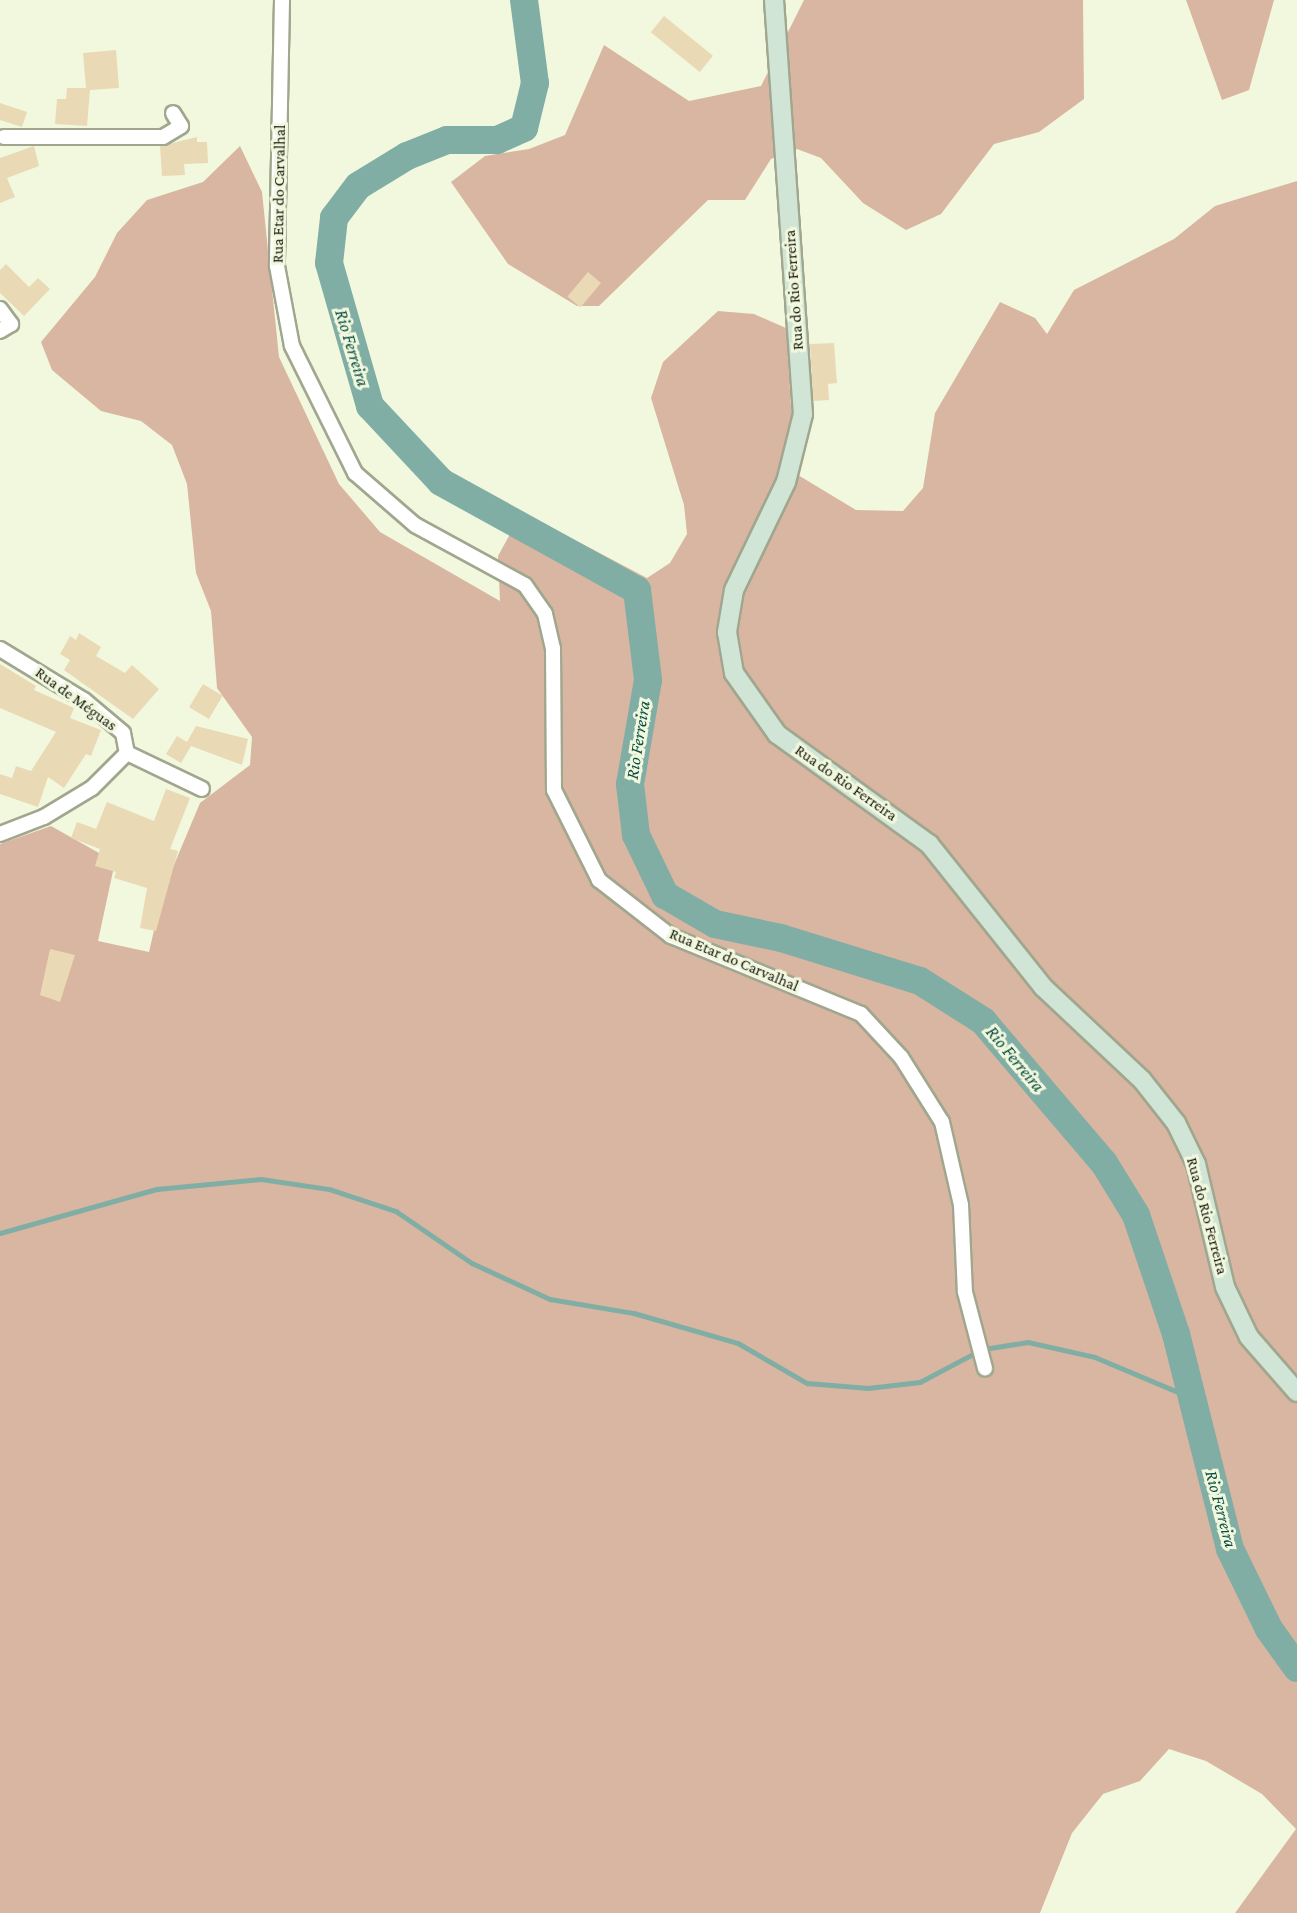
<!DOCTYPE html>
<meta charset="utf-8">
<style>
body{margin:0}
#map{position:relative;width:1297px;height:1913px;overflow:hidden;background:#f2f8de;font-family:"Crimson Pro",serif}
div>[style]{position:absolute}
.forest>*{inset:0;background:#d9b6a1}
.stream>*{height:4.5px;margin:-2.25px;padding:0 2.25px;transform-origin:2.25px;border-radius:2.25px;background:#80aea5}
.river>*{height:28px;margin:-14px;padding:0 14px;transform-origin:14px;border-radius:14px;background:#80aea5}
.building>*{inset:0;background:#ead9b5;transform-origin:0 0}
.roads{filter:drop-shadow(2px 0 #a1a68e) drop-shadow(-2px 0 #a1a68e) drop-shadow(0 2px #a1a68e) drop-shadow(0 -2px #a1a68e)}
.street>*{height:14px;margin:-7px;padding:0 7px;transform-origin:7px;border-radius:7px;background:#fff}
.secondary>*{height:18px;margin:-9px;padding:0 9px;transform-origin:9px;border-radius:9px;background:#d0e5d5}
span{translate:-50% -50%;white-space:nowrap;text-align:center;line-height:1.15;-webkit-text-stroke:6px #f2f8de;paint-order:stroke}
.street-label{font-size:16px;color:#15170e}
.water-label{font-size:18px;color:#084c44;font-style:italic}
</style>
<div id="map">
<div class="forest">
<i style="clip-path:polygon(804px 0,1083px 0,1084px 99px,1039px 132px,994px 144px,941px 214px,906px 230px,863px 203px,821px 158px,797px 149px,771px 159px,745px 200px,708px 200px,599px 306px,577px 306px,508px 264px,451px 182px,485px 156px,529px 149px,565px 135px,604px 45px,689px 101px,761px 86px)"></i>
<i style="clip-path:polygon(1186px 0,1274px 0,1249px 90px,1222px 100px)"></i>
<i style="clip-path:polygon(240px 146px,262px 192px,279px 357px,339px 484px,380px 532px,500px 601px,498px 556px,522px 512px,647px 578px,670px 563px,687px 534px,684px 505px,651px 398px,663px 362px,718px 311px,754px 314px,786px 328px,792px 422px,785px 458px,793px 472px,856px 510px,903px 511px,923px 488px,935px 413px,1000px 302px,1035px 318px,1047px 334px,1074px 290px,1174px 239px,1215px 206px,1297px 181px,1297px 1913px,1235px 1913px,1296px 1829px,1262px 1794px,1206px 1761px,1169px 1749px,1140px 1781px,1103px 1794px,1072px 1833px,1040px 1913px,0 1913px,0 844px,51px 826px,115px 862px,98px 941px,149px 952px,163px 891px,200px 803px,250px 765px,252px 737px,217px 688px,211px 611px,196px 573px,187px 484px,172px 445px,141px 421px,101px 411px,52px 370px,41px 342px,95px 277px,117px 233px,147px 200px,203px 182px)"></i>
</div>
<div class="stream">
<i style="left:0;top:1233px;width:163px;rotate:-15.7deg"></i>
<i style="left:157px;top:1189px;width:104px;rotate:-5.5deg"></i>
<i style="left:261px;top:1179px;width:69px;rotate:8.4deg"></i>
<i style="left:329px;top:1189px;width:71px;rotate:18.2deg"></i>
<i style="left:396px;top:1211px;width:92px;rotate:34.4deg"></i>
<i style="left:472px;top:1263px;width:86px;rotate:24.8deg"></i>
<i style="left:550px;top:1299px;width:85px;rotate:9.5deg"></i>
<i style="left:634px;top:1313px;width:108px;rotate:16.1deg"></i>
<i style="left:738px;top:1343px;width:80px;rotate:30.1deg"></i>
<i style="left:807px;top:1383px;width:61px;rotate:4.7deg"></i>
<i style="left:868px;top:1388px;width:52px;rotate:-6.6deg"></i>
<i style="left:920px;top:1382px;width:58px;rotate:-27.9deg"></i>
<i style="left:990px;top:1348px;width:38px;rotate:-9deg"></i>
<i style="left:1028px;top:1342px;width:69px;rotate:12.6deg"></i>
<i style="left:1095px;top:1357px;width:103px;rotate:22.8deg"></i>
</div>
<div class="river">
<i style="left:524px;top:0;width:84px;rotate:82.5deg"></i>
<i style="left:535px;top:83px;width:46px;rotate:103.7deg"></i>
<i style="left:524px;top:128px;width:30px;rotate:156deg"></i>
<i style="left:497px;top:140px;width:50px;rotate:180deg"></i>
<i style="left:447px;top:140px;width:43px;rotate:158.2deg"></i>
<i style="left:407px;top:156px;width:57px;rotate:148.5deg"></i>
<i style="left:358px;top:186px;width:40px;rotate:127deg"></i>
<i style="left:334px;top:218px;width:45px;rotate:96.3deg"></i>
<i style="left:329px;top:263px;width:149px;rotate:74deg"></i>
<i style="left:370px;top:406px;width:104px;rotate:46.9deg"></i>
<i style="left:441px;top:482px;width:224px;rotate:28.9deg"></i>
<i style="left:637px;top:590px;width:91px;rotate:83deg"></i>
<i style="left:648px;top:680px;width:106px;rotate:99.8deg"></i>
<i style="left:630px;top:784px;width:51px;rotate:83.3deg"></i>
<i style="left:636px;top:835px;width:67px;rotate:64.2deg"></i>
<i style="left:665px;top:895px;width:58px;rotate:30.1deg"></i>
<i style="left:715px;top:924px;width:67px;rotate:12deg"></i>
<i style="left:781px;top:938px;width:145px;rotate:17.2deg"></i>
<i style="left:920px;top:981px;width:75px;rotate:32.4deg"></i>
<i style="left:983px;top:1021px;width:187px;rotate:49.6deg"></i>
<i style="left:1104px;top:1163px;width:61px;rotate:58.4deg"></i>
<i style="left:1136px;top:1215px;width:126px;rotate:71.4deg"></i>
<i style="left:1176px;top:1334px;width:222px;rotate:75.9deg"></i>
<i style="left:1230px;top:1549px;width:89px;rotate:64deg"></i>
<i style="left:1269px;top:1629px;width:48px;rotate:54.3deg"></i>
</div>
<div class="building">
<i style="left:664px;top:16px;width:63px;height:21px;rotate:39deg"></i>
<i style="clip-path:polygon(116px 50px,119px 88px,90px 90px,87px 126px,55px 124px,57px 99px,66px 99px,67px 88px,86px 88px,83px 53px)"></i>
<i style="clip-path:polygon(0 103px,27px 112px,22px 127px,0 120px)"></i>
<i style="clip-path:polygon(197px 137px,197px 142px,207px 142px,208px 163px,184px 164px,185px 175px,162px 176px,160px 146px)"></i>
<i style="clip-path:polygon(34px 146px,39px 166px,7px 178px,15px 197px,0 203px,0 158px)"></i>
<i style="clip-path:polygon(6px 264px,29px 287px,38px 278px,50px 289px,24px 316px,0 293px,0 270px)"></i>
<i style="left:588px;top:272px;width:17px;height:32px;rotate:40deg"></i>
<i style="clip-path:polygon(834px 343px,837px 383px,828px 384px,829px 400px,813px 401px,810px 344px)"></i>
<i style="clip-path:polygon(79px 633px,101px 647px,96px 656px,125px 673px,132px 665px,159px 689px,133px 719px,64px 670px,70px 660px,60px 654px,70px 636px,76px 640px)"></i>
<i style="clip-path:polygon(0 664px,36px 686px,34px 690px,74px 708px,70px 718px,101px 730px,91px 756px,86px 754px,64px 788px,48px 777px,38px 807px,0 794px,0 774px,12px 778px,16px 766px,31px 771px,56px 732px,0 708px)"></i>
<i style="left:203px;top:684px;width:23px;height:27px;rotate:31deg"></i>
<i style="clip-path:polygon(196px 726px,248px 739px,242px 765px,191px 746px,181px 763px,166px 754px,177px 736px,187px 742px)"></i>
<i style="clip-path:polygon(166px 789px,190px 798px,170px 849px,178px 851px,156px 931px,140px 928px,147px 888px,114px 878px,116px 872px,95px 866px,100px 849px,71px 838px,77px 822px,96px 829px,107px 802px,154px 821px)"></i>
<i style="clip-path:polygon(50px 949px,75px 955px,60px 1002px,40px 995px)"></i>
</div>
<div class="roads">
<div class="street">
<i style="left:282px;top:0;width:266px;rotate:91.1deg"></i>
<i style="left:277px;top:266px;width:81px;rotate:79.4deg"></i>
<i style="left:292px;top:346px;width:142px;rotate:63.6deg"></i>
<i style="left:355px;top:473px;width:79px;rotate:40.9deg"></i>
<i style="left:415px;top:525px;width:125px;rotate:28.6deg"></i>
<i style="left:525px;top:585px;width:35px;rotate:55deg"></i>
<i style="left:545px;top:614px;width:35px;rotate:77deg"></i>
<i style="left:553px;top:648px;width:142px;rotate:89.6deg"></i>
<i style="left:554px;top:790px;width:101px;rotate:63.4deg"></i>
<i style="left:599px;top:880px;width:91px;rotate:37.9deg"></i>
<i style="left:671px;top:936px;width:205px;rotate:22.3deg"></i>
<i style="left:861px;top:1014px;width:59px;rotate:47.1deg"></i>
<i style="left:901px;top:1057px;width:77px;rotate:57.8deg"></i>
<i style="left:942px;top:1122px;width:85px;rotate:77.1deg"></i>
<i style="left:961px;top:1205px;width:87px;rotate:87.4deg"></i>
<i style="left:965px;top:1292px;width:79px;rotate:75.3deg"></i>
<i style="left:4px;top:137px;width:159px"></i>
<i style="left:163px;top:137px;width:21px;rotate:-31deg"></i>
<i style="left:181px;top:126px;width:15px;rotate:-122deg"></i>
<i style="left:0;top:309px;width:19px;rotate:54deg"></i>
<i style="left:11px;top:324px;width:13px;rotate:148deg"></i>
<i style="left:0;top:649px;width:98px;rotate:31.3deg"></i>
<i style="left:84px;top:700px;width:51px;rotate:40.2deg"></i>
<i style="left:123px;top:733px;width:20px;rotate:79deg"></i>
<i style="left:127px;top:753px;width:83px;rotate:25.6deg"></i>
<i style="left:0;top:834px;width:47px;rotate:-21.1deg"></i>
<i style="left:44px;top:817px;width:56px;rotate:-31.1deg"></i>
<i style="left:92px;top:788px;width:49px;rotate:-45deg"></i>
</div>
<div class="secondary">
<i style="left:774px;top:0;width:415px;rotate:86deg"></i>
<i style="left:803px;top:414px;width:70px;rotate:104deg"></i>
<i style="left:786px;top:482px;width:120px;rotate:115.7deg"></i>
<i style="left:734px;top:590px;width:43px;rotate:99.5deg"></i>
<i style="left:727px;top:632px;width:42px;rotate:80.3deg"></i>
<i style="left:734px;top:673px;width:75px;rotate:54.8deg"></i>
<i style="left:777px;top:734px;width:188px;rotate:35.9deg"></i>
<i style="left:929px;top:844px;width:183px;rotate:51.4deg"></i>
<i style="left:1043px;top:987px;width:136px;rotate:43.2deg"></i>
<i style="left:1142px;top:1080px;width:55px;rotate:51.7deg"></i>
<i style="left:1176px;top:1123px;width:46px;rotate:64deg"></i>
<i style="left:1196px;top:1164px;width:126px;rotate:76.7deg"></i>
<i style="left:1225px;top:1287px;width:55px;rotate:64.4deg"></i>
<i style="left:1249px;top:1337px;width:73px;rotate:48.9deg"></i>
</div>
</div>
<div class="street-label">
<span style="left:279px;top:194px;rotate:-89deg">Rua Etar do Carvalhal</span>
<span style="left:794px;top:290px;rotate:-94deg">Rua do Rio Ferreira</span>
<span style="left:76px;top:699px;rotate:36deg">Rua de Méguas</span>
<span style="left:846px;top:783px;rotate:35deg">Rua do Rio Ferreira</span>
<span style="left:734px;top:960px;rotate:23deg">Rua Etar do Carvalhal</span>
<span style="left:1207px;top:1216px;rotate:75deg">Rua do Rio Ferreira</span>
</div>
<div class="water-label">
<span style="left:352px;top:348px;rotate:73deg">Rio Ferreira</span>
<span style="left:638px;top:740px;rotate:-81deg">Rio Ferreira</span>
<span style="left:1015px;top:1059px;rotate:50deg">Rio Ferreira</span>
<span style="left:1221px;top:1509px;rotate:75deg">Rio Ferreira</span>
</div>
</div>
